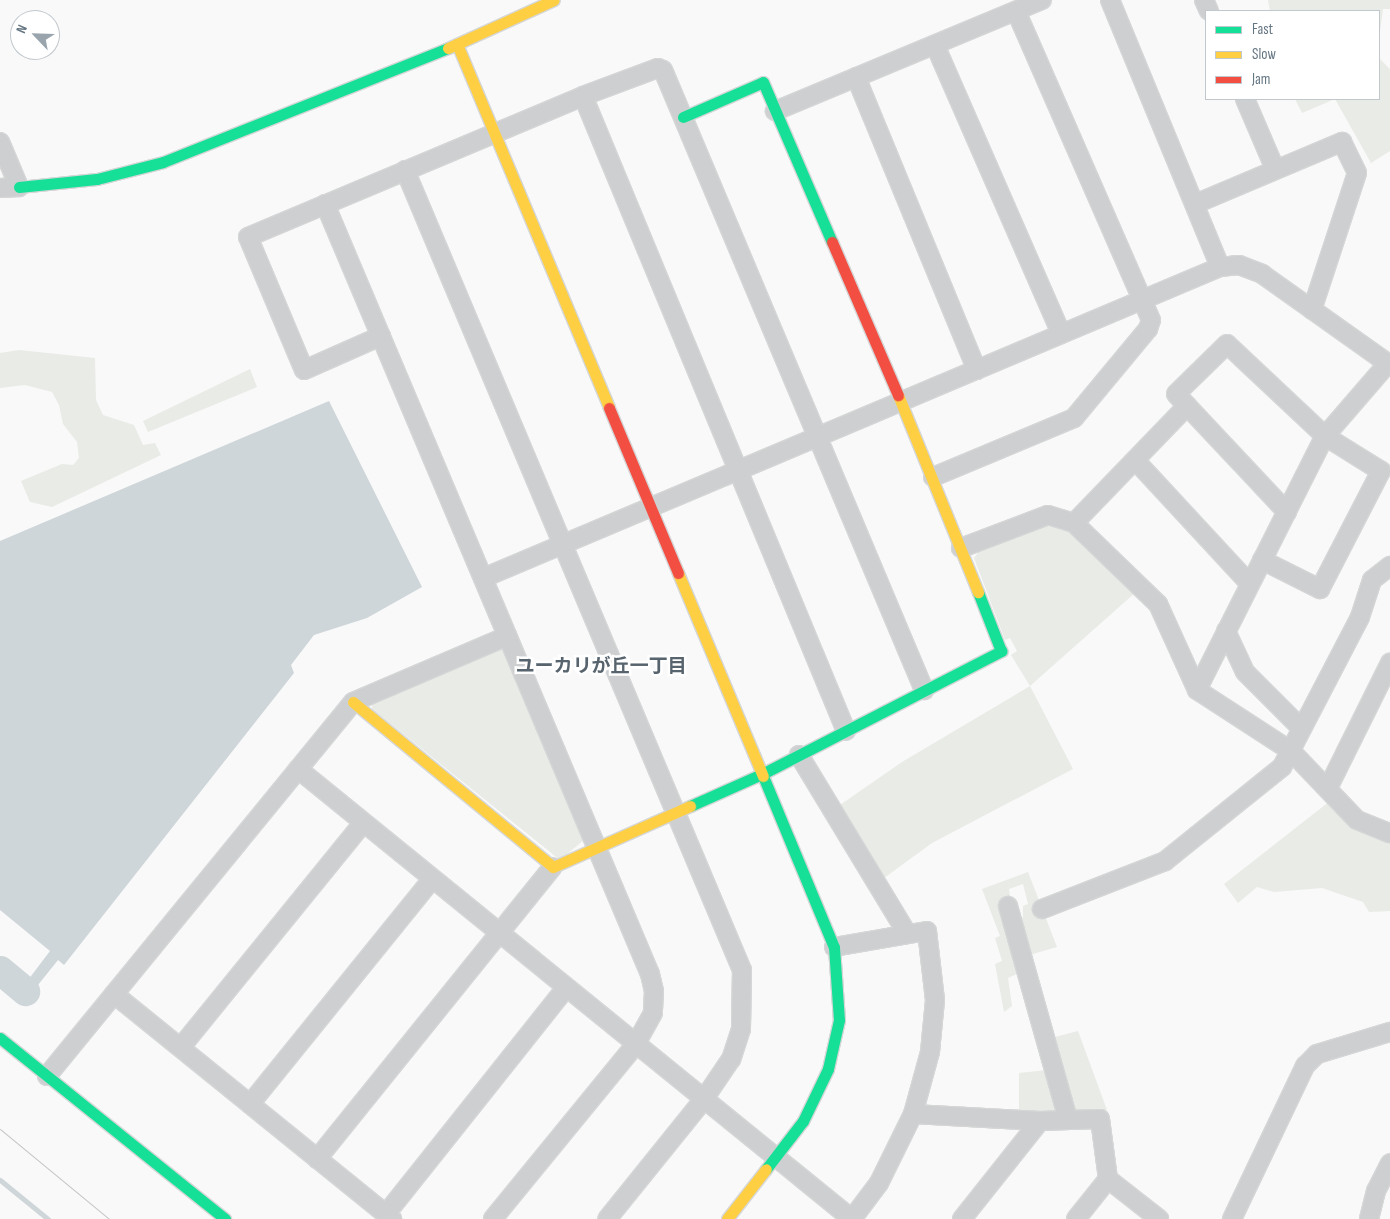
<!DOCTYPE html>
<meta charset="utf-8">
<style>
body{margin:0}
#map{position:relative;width:1390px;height:1219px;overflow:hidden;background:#f9f9f9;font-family:"Sofia Sans Condensed","Noto Sans JP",sans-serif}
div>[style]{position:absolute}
.green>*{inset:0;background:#e8ebe6}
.water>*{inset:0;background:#ced6d9}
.stream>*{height:5px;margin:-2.5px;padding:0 2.5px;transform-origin:2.5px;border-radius:2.5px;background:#ced6d9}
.river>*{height:29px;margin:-14.5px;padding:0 14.5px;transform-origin:14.5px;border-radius:14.5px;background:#ced6d9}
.roads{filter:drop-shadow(1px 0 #d5d6d7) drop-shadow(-1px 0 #d5d6d7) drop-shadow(0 1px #d5d6d7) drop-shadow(0 -1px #d5d6d7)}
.street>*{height:18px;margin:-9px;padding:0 9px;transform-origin:9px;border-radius:9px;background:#cecfd0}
.fast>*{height:11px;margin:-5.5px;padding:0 5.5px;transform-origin:5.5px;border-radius:5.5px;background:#16e098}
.slow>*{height:11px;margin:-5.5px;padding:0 5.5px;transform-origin:5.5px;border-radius:5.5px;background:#ffcf43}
.jam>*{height:11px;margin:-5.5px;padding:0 5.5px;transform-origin:5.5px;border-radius:5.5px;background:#f24e42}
.tram>*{height:1px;margin:-0.5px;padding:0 0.5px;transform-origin:0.5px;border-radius:0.5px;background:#c3c5c6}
span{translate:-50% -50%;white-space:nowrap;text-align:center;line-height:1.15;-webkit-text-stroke:5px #fff;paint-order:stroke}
.neighbourhood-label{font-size:19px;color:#57646e;font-weight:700}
.legend{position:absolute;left:1205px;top:10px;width:175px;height:90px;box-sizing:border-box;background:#fff;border:1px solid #c1c8cd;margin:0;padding:6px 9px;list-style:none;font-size:15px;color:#657683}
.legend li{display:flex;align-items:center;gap:10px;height:25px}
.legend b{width:25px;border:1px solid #c1c8cd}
.north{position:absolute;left:10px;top:10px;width:50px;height:50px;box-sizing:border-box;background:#fff;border:1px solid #c1c8cd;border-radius:50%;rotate:294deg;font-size:14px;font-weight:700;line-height:20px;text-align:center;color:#657683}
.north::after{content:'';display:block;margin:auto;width:18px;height:22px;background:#99a4ac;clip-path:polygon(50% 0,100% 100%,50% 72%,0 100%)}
</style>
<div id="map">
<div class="green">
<i style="clip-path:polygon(1268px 0,1390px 0,1390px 9px,1383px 9px,1379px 39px,1379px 11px,1270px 11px)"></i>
<i style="clip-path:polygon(1379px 58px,1390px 69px,1390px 151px,1371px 163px,1335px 99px,1302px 113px,1295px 99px,1379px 99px)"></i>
<i style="clip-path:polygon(19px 350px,95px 358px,96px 400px,103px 415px,134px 425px,143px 445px,155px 443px,161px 455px,52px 507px,30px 502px,21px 481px,62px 464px,73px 465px,79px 458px,77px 442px,63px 424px,59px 405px,52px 392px,25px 385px,0 388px,0 353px)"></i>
<i style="clip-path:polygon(250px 369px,257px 387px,148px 432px,143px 421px)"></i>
<i style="clip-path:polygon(1048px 524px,1071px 530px,1136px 592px,1030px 686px,1073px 769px,932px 843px,880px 881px,837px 807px,902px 762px,1030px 686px,1011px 655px,1017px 651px,1010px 638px,1005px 640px,974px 558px,979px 551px)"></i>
<i style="clip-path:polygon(499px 649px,506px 652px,584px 840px,560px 860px,372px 709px,372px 700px)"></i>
<i style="clip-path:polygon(1330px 801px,1368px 835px,1390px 840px,1390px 911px,1369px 912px,1363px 902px,1322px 888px,1274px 892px,1257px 887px,1238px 903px,1224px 884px)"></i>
<i style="clip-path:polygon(1028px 872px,1057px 947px,1026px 956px,1016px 921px,1023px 917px,1023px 906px,1028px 904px,1023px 884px,1009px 889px,1021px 972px,1008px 978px,1012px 1006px,1004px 1012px,995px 964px,1002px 961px,995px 938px,1000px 936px,982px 889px)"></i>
<i style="clip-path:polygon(1078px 1031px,1107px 1110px,1077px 1113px,1072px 1109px,1051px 1038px)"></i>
<i style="clip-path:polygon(1047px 1070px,1058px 1107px,1053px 1115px,1019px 1113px,1019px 1073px)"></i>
</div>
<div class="water">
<i style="clip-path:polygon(329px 401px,422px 587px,367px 618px,314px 635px,291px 665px,294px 673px,64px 965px,58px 960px,34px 990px,25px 984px,50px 951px,0 910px,0 541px)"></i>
</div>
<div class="stream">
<i style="left:25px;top:991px;width:11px;rotate:-49deg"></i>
<i style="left:0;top:1180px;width:62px;rotate:39.1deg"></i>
</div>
<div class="river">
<i style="left:0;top:970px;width:33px;rotate:40deg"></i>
</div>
<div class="roads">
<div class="street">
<i style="left:1110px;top:0;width:289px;rotate:67.6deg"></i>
<i style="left:1204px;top:0;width:12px;rotate:66deg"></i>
<i style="left:935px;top:45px;width:315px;rotate:66.4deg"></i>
<i style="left:856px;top:77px;width:317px;rotate:67.6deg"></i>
<i style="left:583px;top:96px;width:687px;rotate:67.5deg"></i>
<i style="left:1245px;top:99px;width:76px;rotate:66.8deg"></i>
<i style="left:775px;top:111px;width:289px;rotate:-22.6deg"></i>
<i style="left:0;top:142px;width:49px;rotate:67.1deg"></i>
<i style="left:19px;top:187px;width:19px;rotate:177deg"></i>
<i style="left:405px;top:170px;width:868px;rotate:67.16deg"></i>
<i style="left:742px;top:970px;width:59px;rotate:91deg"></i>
<i style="left:741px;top:1029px;width:32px;rotate:108deg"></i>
<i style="left:731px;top:1059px;width:48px;rotate:124deg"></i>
<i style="left:704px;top:1099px;width:154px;rotate:128.9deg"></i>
<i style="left:325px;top:204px;width:836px;rotate:67.12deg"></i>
<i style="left:650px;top:974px;width:17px;rotate:77deg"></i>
<i style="left:654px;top:991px;width:22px;rotate:93deg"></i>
<i style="left:653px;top:1013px;width:35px;rotate:119deg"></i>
<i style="left:636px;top:1044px;width:226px;rotate:129.3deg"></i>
<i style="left:1195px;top:204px;width:160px;rotate:-22.9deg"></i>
<i style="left:1342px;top:142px;width:34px;rotate:64deg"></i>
<i style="left:1357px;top:173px;width:144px;rotate:108.2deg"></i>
<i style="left:381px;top:336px;width:84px;rotate:156.2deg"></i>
<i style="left:304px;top:370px;width:144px;rotate:-112.8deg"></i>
<i style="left:248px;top:237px;width:363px;rotate:-22.8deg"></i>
<i style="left:583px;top:96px;width:80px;rotate:-20.5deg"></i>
<i style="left:658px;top:68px;width:5px;rotate:22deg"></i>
<i style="left:663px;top:70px;width:673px;rotate:67.17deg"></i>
<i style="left:1135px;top:460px;width:169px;rotate:47.2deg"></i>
<i style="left:933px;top:477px;width:153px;rotate:-22.7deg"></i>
<i style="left:1074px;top:418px;width:116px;rotate:-50.3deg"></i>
<i style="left:1148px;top:329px;width:9px;rotate:-72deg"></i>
<i style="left:1151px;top:320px;width:337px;rotate:-113.6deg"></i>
<i style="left:1074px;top:523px;width:163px;rotate:-46deg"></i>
<i style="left:961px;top:548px;width:93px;rotate:-20.8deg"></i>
<i style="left:1048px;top:515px;width:27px;rotate:17deg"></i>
<i style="left:1074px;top:523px;width:117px;rotate:44deg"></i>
<i style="left:1158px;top:604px;width:94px;rotate:65.6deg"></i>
<i style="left:1197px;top:690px;width:112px;rotate:33deg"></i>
<i style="left:1291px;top:751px;width:95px;rotate:46.3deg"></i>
<i style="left:1357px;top:820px;width:35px;rotate:22deg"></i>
<i style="left:1262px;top:560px;width:65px;rotate:26.6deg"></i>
<i style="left:1320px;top:589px;width:133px;rotate:-62.7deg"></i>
<i style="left:1381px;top:471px;width:66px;rotate:-148deg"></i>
<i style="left:1325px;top:436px;width:134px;rotate:-136.8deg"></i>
<i style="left:1227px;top:344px;width:71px;rotate:135.6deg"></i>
<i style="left:1176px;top:394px;width:162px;rotate:46.8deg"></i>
<i style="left:483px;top:578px;width:800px;rotate:-22.88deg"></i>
<i style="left:1220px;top:267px;width:19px;rotate:-6deg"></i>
<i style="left:1239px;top:265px;width:25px;rotate:21deg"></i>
<i style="left:1262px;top:274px;width:157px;rotate:35.4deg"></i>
<i style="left:1226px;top:631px;width:45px;rotate:65.1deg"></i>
<i style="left:1245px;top:672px;width:79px;rotate:45deg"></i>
<i style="left:1197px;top:690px;width:284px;rotate:-63.3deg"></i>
<i style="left:1325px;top:436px;width:96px;rotate:-49.2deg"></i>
<i style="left:799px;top:755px;width:207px;rotate:58.8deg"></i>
<i style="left:298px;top:769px;width:714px;rotate:39.09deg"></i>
<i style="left:1328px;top:788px;width:140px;rotate:-63.6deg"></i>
<i style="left:1008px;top:906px;width:222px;rotate:74.3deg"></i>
<i style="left:1042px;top:909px;width:132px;rotate:-21.3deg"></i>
<i style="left:1165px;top:861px;width:150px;rotate:-38.8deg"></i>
<i style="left:1282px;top:767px;width:169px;rotate:-62.5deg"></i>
<i style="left:1360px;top:617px;width:39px;rotate:-72deg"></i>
<i style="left:1372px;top:580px;width:23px;rotate:-38deg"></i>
<i style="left:834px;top:947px;width:94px;rotate:-9.8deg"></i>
<i style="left:927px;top:931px;width:69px;rotate:83.4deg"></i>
<i style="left:935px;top:1000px;width:52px;rotate:95.5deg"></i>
<i style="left:930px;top:1052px;width:64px;rotate:105.3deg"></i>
<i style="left:913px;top:1114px;width:77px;rotate:116.2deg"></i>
<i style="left:879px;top:1183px;width:45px;rotate:126.9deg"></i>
<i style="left:114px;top:994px;width:358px;rotate:39deg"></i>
<i style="left:181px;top:1047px;width:289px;rotate:-50.9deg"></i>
<i style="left:47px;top:1076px;width:483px;rotate:-50.7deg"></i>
<i style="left:353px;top:702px;width:168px;rotate:-23.1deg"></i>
<i style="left:250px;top:1104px;width:289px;rotate:-51deg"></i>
<i style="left:913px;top:1114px;width:127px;rotate:3.2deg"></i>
<i style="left:1040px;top:1121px;width:60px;rotate:-1.9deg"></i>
<i style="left:1100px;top:1119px;width:61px;rotate:82.4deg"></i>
<i style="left:1108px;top:1179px;width:65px;rotate:38.1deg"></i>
<i style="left:317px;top:1159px;width:375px;rotate:-51.1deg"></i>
<i style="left:386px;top:1214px;width:289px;rotate:-51.5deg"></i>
<i style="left:962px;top:1219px;width:125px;rotate:-51.5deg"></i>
<i style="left:1076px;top:1219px;width:51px;rotate:-51.3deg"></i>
<i style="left:1232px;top:1219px;width:170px;rotate:-64.5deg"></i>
<i style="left:1305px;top:1066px;width:17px;rotate:-45deg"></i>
<i style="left:1317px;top:1054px;width:76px;rotate:-16.8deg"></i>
<i style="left:1369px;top:1219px;width:29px;rotate:-76deg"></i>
<i style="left:1376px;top:1191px;width:31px;rotate:-63deg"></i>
</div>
<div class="fast">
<i style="left:683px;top:117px;width:87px;rotate:-23.6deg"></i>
<i style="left:763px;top:82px;width:174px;rotate:66.7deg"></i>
<i style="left:19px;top:187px;width:78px;rotate:-5.9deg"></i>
<i style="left:97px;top:179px;width:68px;rotate:-14.4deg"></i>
<i style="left:163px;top:162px;width:307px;rotate:-21.8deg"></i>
<i style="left:763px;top:776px;width:185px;rotate:67.5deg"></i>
<i style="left:834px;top:947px;width:73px;rotate:86.1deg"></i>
<i style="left:839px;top:1020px;width:50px;rotate:102.7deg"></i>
<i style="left:828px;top:1069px;width:58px;rotate:115.7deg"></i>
<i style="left:803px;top:1121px;width:61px;rotate:127.6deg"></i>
<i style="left:690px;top:806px;width:81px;rotate:-24deg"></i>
<i style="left:764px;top:773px;width:267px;rotate:-27.2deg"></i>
<i style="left:1001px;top:651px;width:63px;rotate:-111.3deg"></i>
<i style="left:0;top:1038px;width:289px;rotate:38.8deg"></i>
</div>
<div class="slow">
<i style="left:457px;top:44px;width:394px;rotate:67.3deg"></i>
<i style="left:448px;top:48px;width:116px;rotate:-24.4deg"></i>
<i style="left:898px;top:395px;width:213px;rotate:67.9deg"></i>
<i style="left:678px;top:573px;width:220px;rotate:67.3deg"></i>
<i style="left:353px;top:702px;width:259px;rotate:39.5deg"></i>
<i style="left:553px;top:867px;width:150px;rotate:-24deg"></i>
<i style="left:727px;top:1219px;width:63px;rotate:-52deg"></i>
</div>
<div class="jam">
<i style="left:832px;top:242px;width:167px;rotate:66.7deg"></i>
<i style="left:609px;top:408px;width:179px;rotate:67.3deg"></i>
</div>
</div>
<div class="tram">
<i style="left:0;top:1129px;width:141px;rotate:39.5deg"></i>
</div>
<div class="neighbourhood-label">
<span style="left:601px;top:667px">ユーカリが丘一丁目</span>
</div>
<ul class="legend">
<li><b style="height:6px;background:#16e098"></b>Fast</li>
<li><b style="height:6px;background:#ffcf43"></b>Slow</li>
<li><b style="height:6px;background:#f24e42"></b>Jam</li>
</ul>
<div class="north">N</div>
</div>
